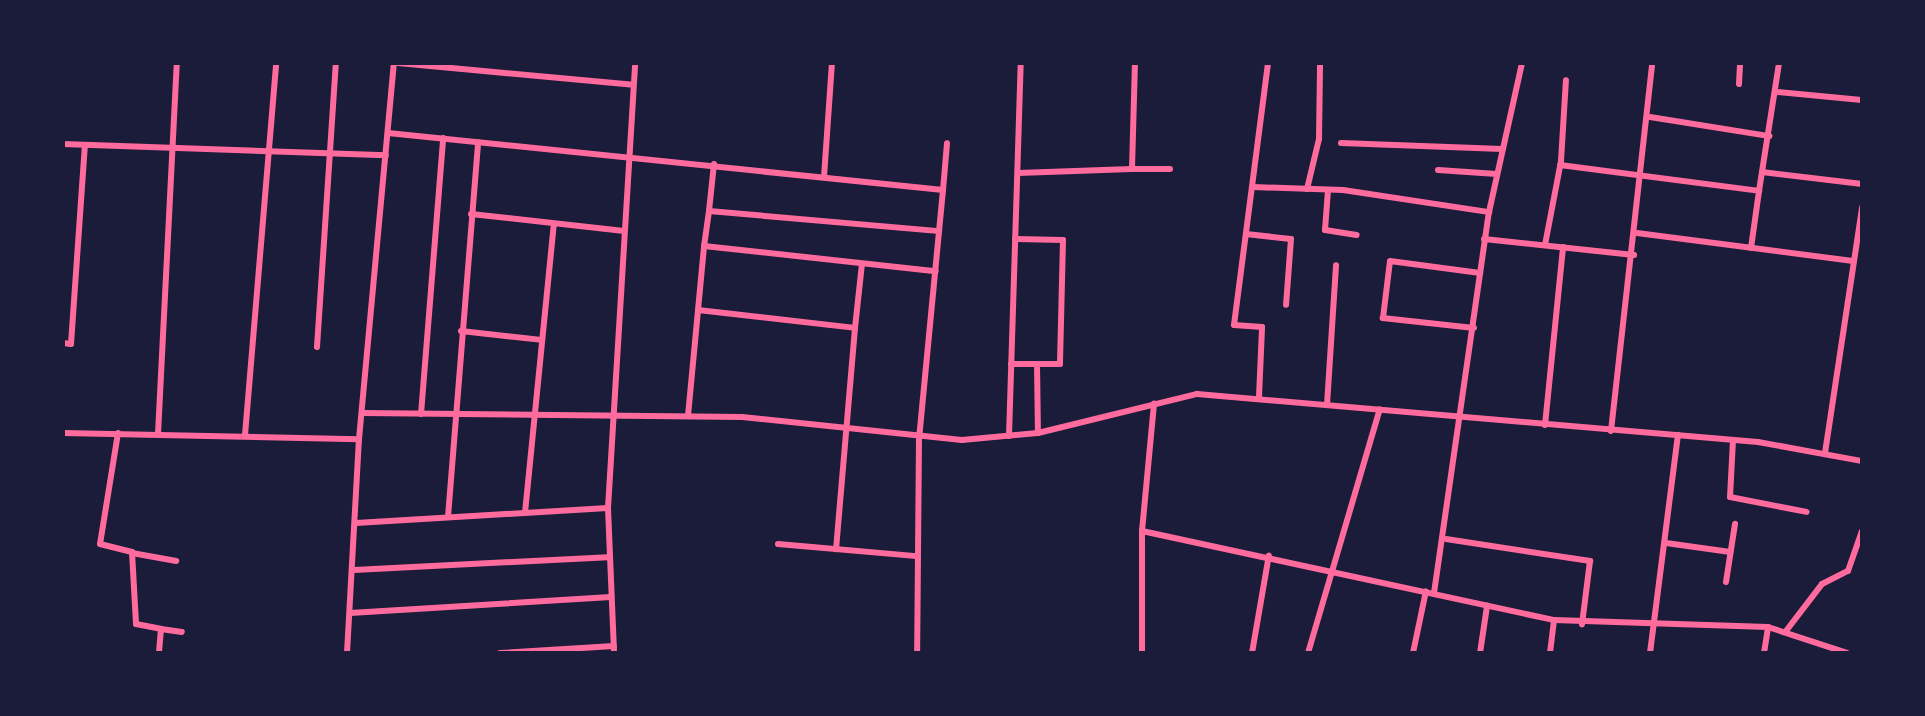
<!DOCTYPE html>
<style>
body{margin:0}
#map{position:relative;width:1925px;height:716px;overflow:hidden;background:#1b1b3a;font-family:"DejaVu Sans",sans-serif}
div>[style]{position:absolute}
.minor>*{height:6px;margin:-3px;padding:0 3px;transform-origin:3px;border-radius:3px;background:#ff6b9d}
span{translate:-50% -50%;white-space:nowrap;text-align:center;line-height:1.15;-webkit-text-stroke:7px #1b1b3a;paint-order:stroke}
.frame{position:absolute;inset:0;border:65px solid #1b1b3a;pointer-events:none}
</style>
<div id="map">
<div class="minor">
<i style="left:398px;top:63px;width:236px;rotate:5.3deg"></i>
<i style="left:1739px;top:84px;width:21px;rotate:-87deg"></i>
<i style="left:1777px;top:92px;width:85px;rotate:5.4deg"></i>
<i style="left:1650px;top:117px;width:121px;rotate:9.1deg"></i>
<i style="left:388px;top:133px;width:558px;rotate:5.86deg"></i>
<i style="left:943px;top:190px;width:250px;rotate:95.5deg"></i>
<i style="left:919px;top:439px;width:214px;rotate:90.5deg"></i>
<i style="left:1341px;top:143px;width:161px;rotate:2.1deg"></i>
<i style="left:63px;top:144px;width:323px;rotate:2deg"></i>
<i style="left:714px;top:164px;width:47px;rotate:96.1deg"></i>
<i style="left:709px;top:211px;width:231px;rotate:5deg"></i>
<i style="left:1560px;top:165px;width:201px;rotate:7.4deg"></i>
<i style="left:1759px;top:191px;width:130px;rotate:-81.1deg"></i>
<i style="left:1132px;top:169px;width:38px"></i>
<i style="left:1438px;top:170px;width:59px;rotate:3.9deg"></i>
<i style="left:1762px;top:172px;width:101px;rotate:6.8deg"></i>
<i style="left:1018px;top:173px;width:114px;rotate:-2deg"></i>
<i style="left:1132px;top:169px;width:106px;rotate:-88.4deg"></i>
<i style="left:824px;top:177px;width:114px;rotate:-86deg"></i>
<i style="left:1253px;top:187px;width:90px;rotate:1.9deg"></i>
<i style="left:1343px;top:190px;width:148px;rotate:8.6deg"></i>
<i style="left:1307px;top:189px;width:51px;rotate:-76.5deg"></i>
<i style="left:1319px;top:139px;width:76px;rotate:-89.2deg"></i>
<i style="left:943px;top:190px;width:47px;rotate:-85.1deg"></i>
<i style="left:1328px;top:190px;width:40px;rotate:94.3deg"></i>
<i style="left:1325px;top:230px;width:32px;rotate:9deg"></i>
<i style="left:709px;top:211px;width:35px;rotate:98deg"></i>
<i style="left:704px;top:246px;width:233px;rotate:6.2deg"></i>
<i style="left:471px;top:214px;width:154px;rotate:6.3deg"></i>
<i style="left:1637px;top:233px;width:218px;rotate:7.4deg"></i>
<i style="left:1246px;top:234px;width:45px;rotate:6.3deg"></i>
<i style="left:1291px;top:239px;width:66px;rotate:94.3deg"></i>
<i style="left:1015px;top:239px;width:48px;rotate:1.2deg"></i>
<i style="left:1063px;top:240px;width:124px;rotate:91.4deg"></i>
<i style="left:1060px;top:364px;width:23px;rotate:180deg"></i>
<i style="left:1037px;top:364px;width:69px;rotate:89.2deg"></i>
<i style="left:1484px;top:239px;width:151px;rotate:6.1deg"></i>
<i style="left:1545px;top:245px;width:86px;rotate:-79.2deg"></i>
<i style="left:1561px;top:161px;width:81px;rotate:-86.5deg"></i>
<i style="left:1751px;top:248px;width:58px;rotate:-82deg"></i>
<i style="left:698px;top:310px;width:158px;rotate:6.5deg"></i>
<i style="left:855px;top:328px;width:222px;rotate:94.9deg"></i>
<i style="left:855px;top:328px;width:64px;rotate:-83.8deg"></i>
<i style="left:1474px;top:328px;width:92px;rotate:-173.7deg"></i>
<i style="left:1383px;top:318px;width:57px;rotate:-83deg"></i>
<i style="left:1390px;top:261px;width:91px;rotate:7.6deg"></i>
<i style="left:461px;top:331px;width:81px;rotate:6.3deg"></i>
<i style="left:63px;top:343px;width:8px;rotate:7deg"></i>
<i style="left:71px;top:344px;width:198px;rotate:-86deg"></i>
<i style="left:317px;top:347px;width:285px;rotate:-86.2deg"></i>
<i style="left:1011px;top:364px;width:26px"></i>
<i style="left:1259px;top:397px;width:70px;rotate:-87.5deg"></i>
<i style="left:1262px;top:327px;width:28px;rotate:-176deg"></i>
<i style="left:1234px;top:325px;width:264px;rotate:-82.6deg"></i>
<i style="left:1327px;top:405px;width:140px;rotate:-86.3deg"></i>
<i style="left:362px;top:413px;width:380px;rotate:0.6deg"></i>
<i style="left:742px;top:417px;width:221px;rotate:6deg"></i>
<i style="left:962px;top:440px;width:76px;rotate:-5.3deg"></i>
<i style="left:1038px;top:433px;width:164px;rotate:-13.8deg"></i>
<i style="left:1197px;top:394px;width:563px;rotate:4.89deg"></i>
<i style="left:1758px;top:442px;width:106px;rotate:10.4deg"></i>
<i style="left:421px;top:414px;width:277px;rotate:-85.4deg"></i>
<i style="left:688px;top:416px;width:171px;rotate:-84.6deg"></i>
<i style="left:1545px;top:425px;width:179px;rotate:-84.2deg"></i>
<i style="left:1611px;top:431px;width:370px;rotate:-83.6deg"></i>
<i style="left:63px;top:433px;width:296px;rotate:1.2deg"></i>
<i style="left:118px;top:433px;width:112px;rotate:99.2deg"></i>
<i style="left:100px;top:544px;width:33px;rotate:14deg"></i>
<i style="left:132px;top:552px;width:72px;rotate:86.8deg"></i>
<i style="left:136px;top:624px;width:25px;rotate:11deg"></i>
<i style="left:161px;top:629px;width:24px;rotate:95deg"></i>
<i style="left:158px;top:434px;width:371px;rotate:-87.1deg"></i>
<i style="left:245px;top:435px;width:373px;rotate:-85.2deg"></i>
<i style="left:1009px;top:436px;width:373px;rotate:-88.2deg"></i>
<i style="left:1733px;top:440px;width:57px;rotate:93deg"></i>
<i style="left:1730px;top:497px;width:78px;rotate:11deg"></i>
<i style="left:1825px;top:453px;width:249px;rotate:-81.4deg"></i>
<i style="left:608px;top:508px;width:446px;rotate:-86.5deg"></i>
<i style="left:525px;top:513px;width:290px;rotate:-84.3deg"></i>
<i style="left:448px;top:517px;width:376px;rotate:-85.4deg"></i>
<i style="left:356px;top:523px;width:252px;rotate:-3.4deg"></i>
<i style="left:608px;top:508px;width:145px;rotate:87.6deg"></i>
<i style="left:1142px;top:531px;width:422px;rotate:12.2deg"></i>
<i style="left:1554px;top:620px;width:214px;rotate:1.9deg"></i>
<i style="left:1768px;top:627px;width:83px;rotate:18.2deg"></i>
<i style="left:1446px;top:539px;width:146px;rotate:8.7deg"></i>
<i style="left:1590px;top:561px;width:64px;rotate:97.2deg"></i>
<i style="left:1666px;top:543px;width:65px;rotate:8deg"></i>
<i style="left:778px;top:544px;width:139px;rotate:5deg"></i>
<i style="left:132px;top:553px;width:45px;rotate:10.3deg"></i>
<i style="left:354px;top:570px;width:254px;rotate:-2.9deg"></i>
<i style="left:1726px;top:582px;width:59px;rotate:-81.2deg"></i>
<i style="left:1434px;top:593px;width:385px;rotate:-81.8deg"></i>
<i style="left:1489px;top:212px;width:153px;rotate:-77.5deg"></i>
<i style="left:350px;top:613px;width:261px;rotate:-3.5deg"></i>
<i style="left:161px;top:629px;width:21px;rotate:8deg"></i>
<i style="left:1786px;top:631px;width:59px;rotate:-52.5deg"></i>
<i style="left:1822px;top:584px;width:29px;rotate:-27deg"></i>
<i style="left:1848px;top:571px;width:42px;rotate:-70.7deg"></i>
<i style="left:347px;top:653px;width:214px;rotate:-86.8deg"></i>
<i style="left:359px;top:439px;width:378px;rotate:-84.7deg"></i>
<i style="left:500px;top:653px;width:114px;rotate:-3.5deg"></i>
<i style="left:1142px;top:653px;width:122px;rotate:-90deg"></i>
<i style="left:1142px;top:531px;width:128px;rotate:-84.6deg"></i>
<i style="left:1252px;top:653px;width:99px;rotate:-80.2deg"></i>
<i style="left:1308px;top:653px;width:254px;rotate:-73.6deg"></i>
<i style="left:1413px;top:653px;width:63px;rotate:-78.2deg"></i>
<i style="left:1480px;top:653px;width:48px;rotate:-81.5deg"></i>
<i style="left:1550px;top:653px;width:33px;rotate:-83deg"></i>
<i style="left:1650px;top:653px;width:220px;rotate:-82.7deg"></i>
<i style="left:1764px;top:653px;width:26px;rotate:-81deg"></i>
</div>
<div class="frame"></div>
</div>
